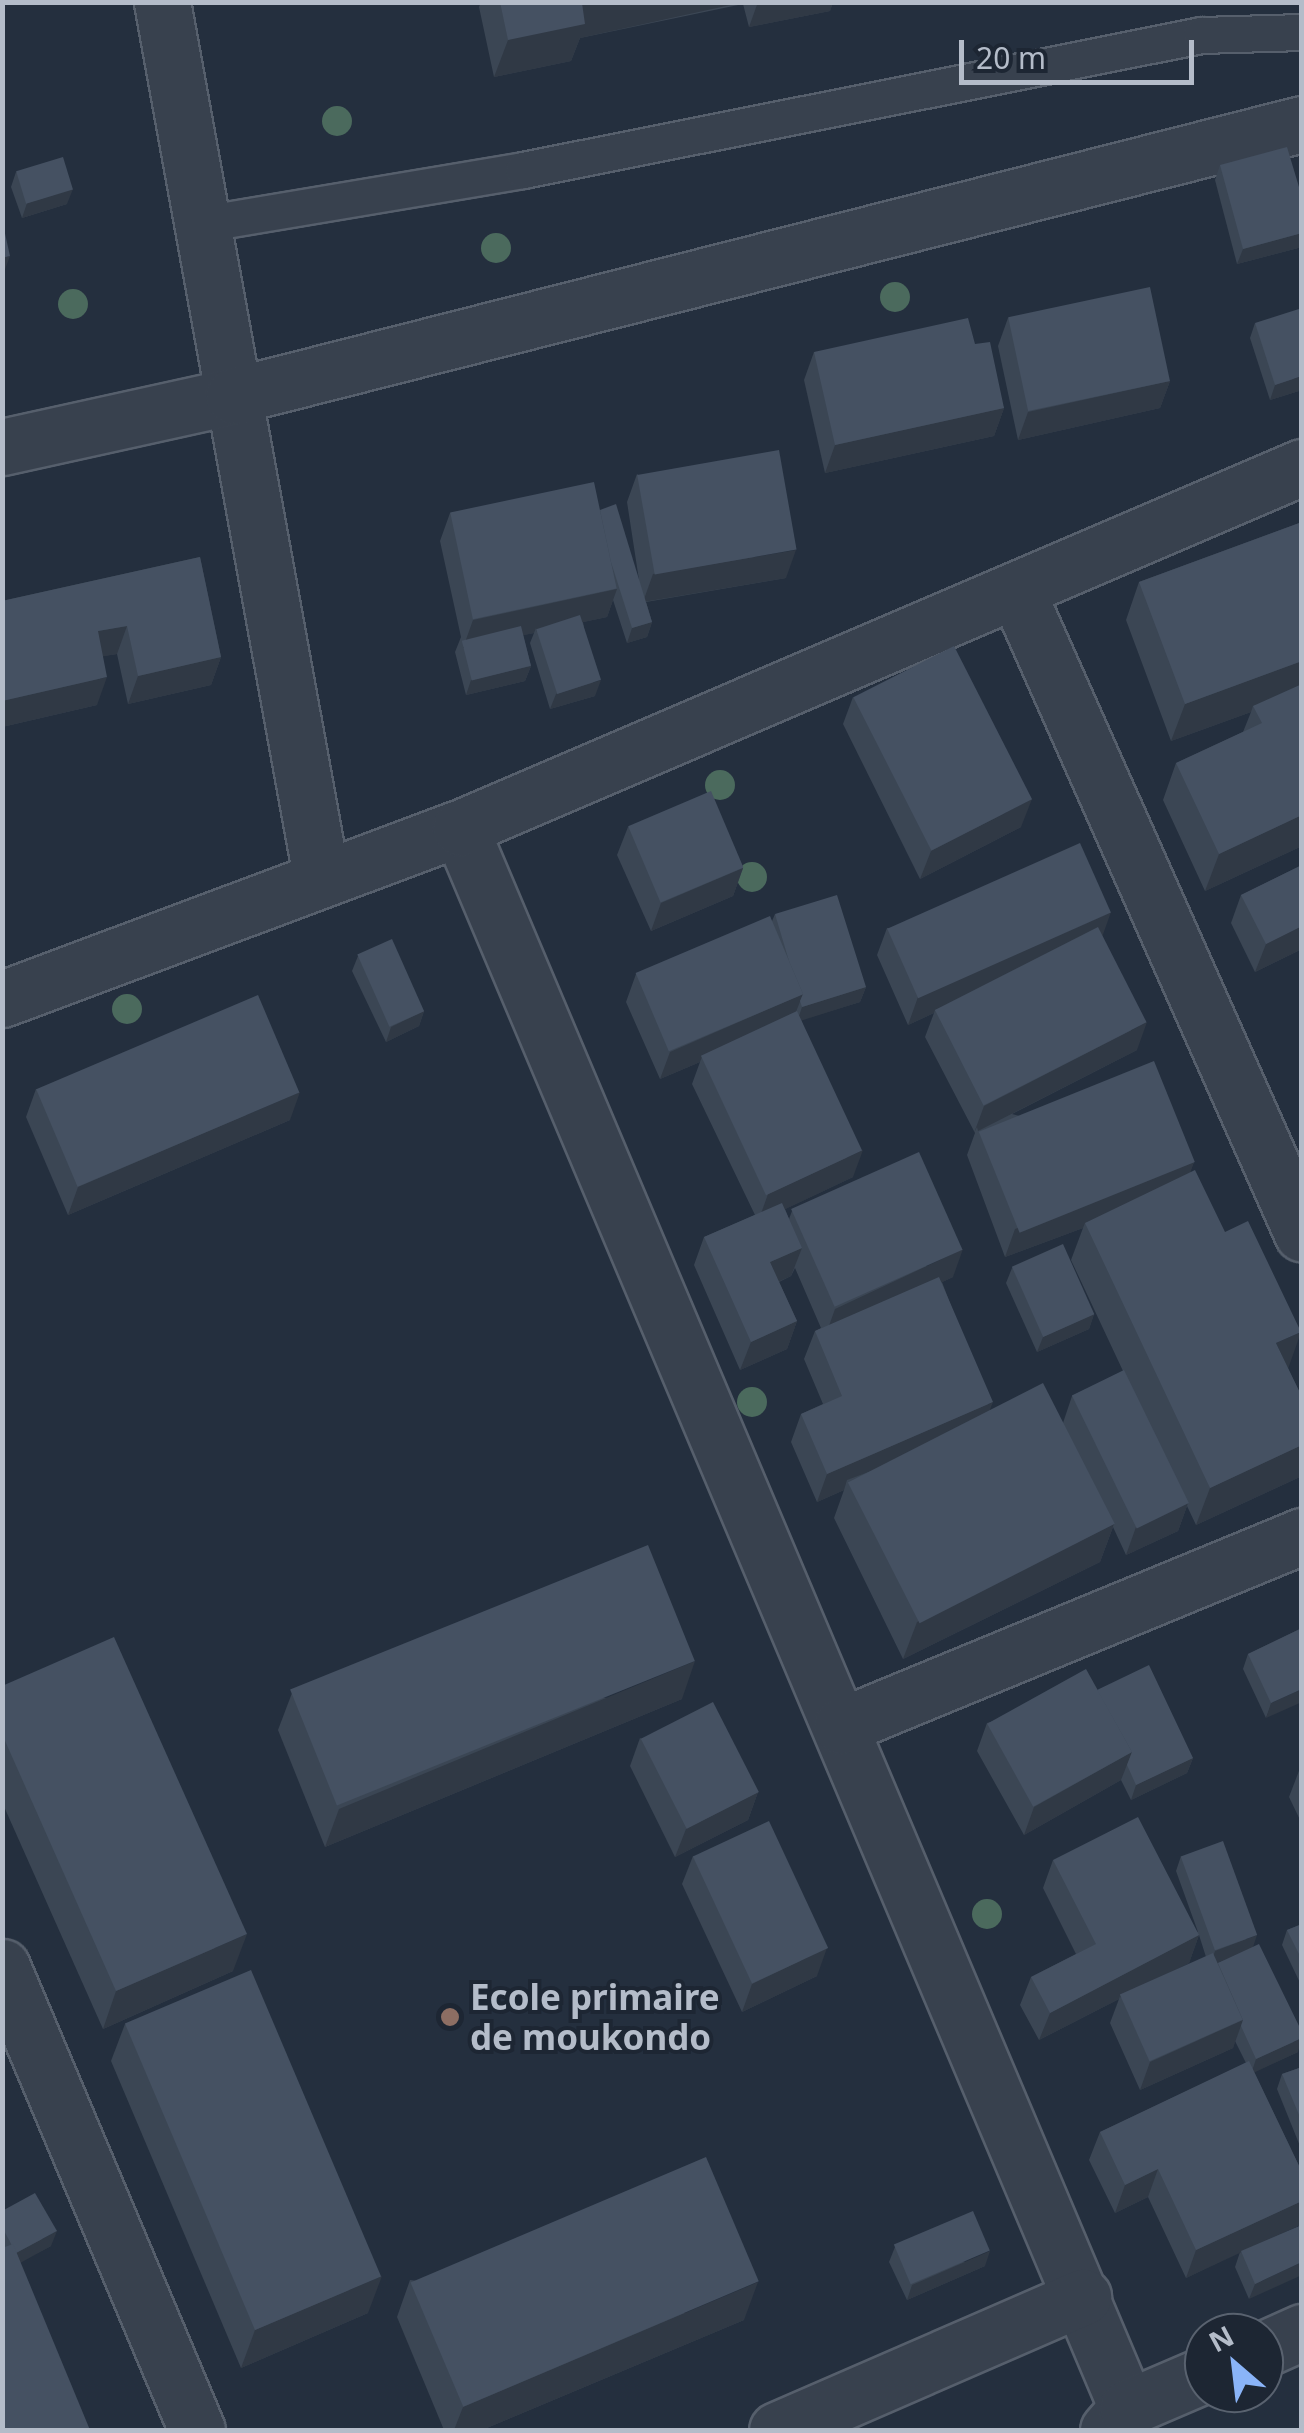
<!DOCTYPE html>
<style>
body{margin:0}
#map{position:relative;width:1304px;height:2433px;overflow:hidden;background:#242f3e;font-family:"Noto Sans",sans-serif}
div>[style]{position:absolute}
.roads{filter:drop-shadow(2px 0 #565f6c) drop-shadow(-2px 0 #565f6c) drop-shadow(0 2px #565f6c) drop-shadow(0 -2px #565f6c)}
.service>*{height:35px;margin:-17.5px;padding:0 17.5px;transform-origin:17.5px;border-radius:17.5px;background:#38414e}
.minor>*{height:55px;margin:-27.5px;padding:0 27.5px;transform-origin:27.5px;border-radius:27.5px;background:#38414e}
.trees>*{width:30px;height:30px;margin:-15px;border-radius:50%;background:#4b6a5d}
.wall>*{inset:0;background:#3b4654}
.shaded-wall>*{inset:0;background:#303945}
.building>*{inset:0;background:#455162;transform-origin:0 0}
.dots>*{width:28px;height:28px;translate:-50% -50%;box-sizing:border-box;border:5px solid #1d2633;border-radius:50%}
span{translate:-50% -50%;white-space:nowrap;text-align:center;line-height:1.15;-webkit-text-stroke:8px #1d2633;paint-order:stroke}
.poi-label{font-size:35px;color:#b4bcc9;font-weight:700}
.left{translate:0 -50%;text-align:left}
.frame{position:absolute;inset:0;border:5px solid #b4bcc9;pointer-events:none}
.north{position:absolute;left:1184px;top:2313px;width:100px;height:100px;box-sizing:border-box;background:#1d2633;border:2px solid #59626f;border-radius:50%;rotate:332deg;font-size:28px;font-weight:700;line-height:40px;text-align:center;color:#b4bcc9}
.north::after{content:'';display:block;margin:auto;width:35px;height:45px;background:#8ab4f8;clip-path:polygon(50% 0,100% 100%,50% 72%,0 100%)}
.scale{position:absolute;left:959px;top:40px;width:235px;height:45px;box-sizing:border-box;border:5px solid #b4bcc9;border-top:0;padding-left:12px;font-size:30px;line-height:35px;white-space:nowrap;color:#b4bcc9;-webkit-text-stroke:8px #1d2633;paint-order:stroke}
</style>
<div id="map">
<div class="roads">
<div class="service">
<i style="left:201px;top:224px;width:326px;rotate:-9.5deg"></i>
<i style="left:523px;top:170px;width:691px;rotate:-11.26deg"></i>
<i style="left:1201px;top:35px;width:101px;rotate:-1.7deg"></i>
</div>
<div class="minor">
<i style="left:162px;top:2px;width:888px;rotate:79.69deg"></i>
<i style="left:2px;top:447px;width:237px;rotate:-12.4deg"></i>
<i style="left:233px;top:396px;width:1103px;rotate:-14.28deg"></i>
<i style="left:1017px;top:592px;width:702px;rotate:66.03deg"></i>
<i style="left:460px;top:828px;width:1715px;rotate:67.11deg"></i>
<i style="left:2px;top:999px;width:489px;rotate:-20.5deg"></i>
<i style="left:460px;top:828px;width:916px;rotate:-23.21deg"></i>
<i style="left:841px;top:1726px;width:499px;rotate:-22.4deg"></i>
<i style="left:2px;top:1967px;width:502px;rotate:67.16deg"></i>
<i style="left:1264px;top:2349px;width:42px;rotate:-24.1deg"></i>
<i style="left:777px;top:2430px;width:334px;rotate:-23.5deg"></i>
<i style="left:1108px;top:2430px;width:29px;rotate:-49deg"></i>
<i style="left:1127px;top:2408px;width:84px;rotate:-23.2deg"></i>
</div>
</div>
<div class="trees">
<i style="left:337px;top:121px"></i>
<i style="left:496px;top:248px"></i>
<i style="left:895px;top:297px"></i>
<i style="left:73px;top:304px"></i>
<i style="left:720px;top:785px"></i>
<i style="left:752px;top:877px"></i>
<i style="left:127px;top:1009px"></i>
<i style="left:752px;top:1402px"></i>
<i style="left:987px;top:1914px"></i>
</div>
<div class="wall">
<i style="clip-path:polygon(481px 2px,833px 2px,830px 11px,749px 27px,743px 4px,580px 38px,571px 61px,494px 77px,479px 7px)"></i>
<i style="clip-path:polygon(1220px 165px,1302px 197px,1302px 247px,1237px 264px,1215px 180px)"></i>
<i style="clip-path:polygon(16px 172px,67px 204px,22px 218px,11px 187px)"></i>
<i style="clip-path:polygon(1008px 318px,1170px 381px,1160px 408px,1018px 440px,998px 346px)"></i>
<i style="clip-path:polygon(1255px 323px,1302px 390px,1270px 400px,1250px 338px)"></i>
<i style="clip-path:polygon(975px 344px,1004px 408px,994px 436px,825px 473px,804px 380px,814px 352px)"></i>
<i style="clip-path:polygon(637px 474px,786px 578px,646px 602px,652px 622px,647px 637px,627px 643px,613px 600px,607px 617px,583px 622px,595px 696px,550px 709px,530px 643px,534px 633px,523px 635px,531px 666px,525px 681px,466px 695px,455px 652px,461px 637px,440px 541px,450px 513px,600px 510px,639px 580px,627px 502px)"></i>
<i style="clip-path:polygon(1302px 522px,1302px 846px,1205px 891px,1163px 800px,1176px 763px,1243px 732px,1251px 712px,1171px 741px,1126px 620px,1139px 582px)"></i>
<i style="clip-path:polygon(200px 557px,221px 657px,211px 685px,128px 704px,117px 654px,103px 656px,97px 705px,2px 727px,2px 601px)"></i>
<i style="clip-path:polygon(853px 697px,1021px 827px,920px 879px,843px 724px)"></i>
<i style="clip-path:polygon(628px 827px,743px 868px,733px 896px,651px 931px,617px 855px)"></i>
<i style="clip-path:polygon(1302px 865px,1302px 949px,1255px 972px,1231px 923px,1241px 895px)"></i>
<i style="clip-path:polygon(775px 914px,866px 987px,860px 1002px,801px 1020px,853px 1177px,785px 1209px,789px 1219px,792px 1211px,953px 1277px,942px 1282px,990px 1410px,1063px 1423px,1072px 1396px,1123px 1371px,1071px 1260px,1083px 1228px,1005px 1257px,967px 1155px,975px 1133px,925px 1037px,934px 1013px,908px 1025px,877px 955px,887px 928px,1102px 935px,1137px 1050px,1012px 1114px,1194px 1162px,1190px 1172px,1302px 1397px,1302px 1476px,1196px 1525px,1187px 1506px,1178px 1531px,1126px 1555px,1113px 1527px,1100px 1562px,903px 1659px,834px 1518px,844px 1490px,817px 1502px,791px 1442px,801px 1414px,823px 1404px,804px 1359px,815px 1331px,821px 1328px,795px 1268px,791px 1276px,779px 1282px,797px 1321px,787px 1349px,740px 1370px,694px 1265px,704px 1237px,755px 1215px,692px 1084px,700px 1062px,660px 1079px,626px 1002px,636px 974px,772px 921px)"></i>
<i style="clip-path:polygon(358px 956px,424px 1011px,419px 1026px,386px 1042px,352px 971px)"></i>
<i style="clip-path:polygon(36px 1089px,290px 1120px,68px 1215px,26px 1117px)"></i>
<i style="clip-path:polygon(1012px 1268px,1094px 1314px,1089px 1329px,1037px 1352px,1006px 1283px)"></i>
<i style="clip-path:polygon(1302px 1628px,1266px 1718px,1243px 1669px,1248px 1654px)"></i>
<i style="clip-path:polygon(2px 1686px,233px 1971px,103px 2029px,2px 1802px)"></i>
<i style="clip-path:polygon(1097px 1690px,1193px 1758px,1187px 1773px,1131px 1800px,1121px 1780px,1024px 1835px,977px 1751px,987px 1723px)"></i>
<i style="clip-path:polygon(292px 1693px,682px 1699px,325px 1847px,278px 1730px)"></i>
<i style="clip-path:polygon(640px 1738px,758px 1792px,748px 1820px,675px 1857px,630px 1766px)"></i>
<i style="clip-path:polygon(1302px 1763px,1302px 1824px,1289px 1797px)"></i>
<i style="clip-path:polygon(693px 1856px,817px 1976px,742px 2012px,682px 1884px)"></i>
<i style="clip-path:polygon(evenodd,1181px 1856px,1253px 1947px,1298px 2052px,1254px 2072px,1302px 2172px,1302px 2224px,1267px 2240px,1302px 2225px,1249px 2299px,1235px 2267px,1240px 2252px,1186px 2278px,1148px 2197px,1115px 2213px,1089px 2160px,1100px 2132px,1246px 2063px,1235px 2041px,1233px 2048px,1140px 2090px,1110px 2023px,1119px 1999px,1039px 2040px,1020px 2005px,1031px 1977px,1076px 1954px,1043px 1888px,1053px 1860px,1198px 1932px,1176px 1871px,1181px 1856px,1199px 1935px,1206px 1957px,1159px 1978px,1189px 1963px,1199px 1935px)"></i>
<i style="clip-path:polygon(1302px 1924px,1302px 1987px,1282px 1945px,1287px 1930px)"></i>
<i style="clip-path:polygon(125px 2024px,368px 2313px,241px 2368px,111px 2061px)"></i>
<i style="clip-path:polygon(1302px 2067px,1302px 2151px,1277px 2089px,1282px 2074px)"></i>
<i style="clip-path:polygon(2px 2211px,51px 2246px,20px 2262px,2px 2430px)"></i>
<i style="clip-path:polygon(895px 2247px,985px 2266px,907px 2300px,889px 2262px)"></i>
<i style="clip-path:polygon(410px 2280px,744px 2320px,482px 2430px,444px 2430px,397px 2317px)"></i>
</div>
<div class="shaded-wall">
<i style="clip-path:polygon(586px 2px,744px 2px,580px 38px,571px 61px,494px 77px,508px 40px)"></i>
<i style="clip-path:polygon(758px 2px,833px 2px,830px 11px,749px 27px)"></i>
<i style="clip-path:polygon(73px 189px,67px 204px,22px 218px,27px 203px)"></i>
<i style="clip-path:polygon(1302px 233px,1302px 247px,1237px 264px,1243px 249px)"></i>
<i style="clip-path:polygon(10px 256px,4px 272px,2px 272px,2px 258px)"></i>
<i style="clip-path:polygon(1302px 376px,1302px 390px,1270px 400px,1275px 385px)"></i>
<i style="clip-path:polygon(1170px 381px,1160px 408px,1018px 440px,1028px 412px)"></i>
<i style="clip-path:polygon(1004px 408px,994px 436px,825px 473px,835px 445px)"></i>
<i style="clip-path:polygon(796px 550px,786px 578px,643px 602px,653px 574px)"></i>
<i style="clip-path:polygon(617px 589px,607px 617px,537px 632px,536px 628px,534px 633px,463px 648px,473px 620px)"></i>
<i style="clip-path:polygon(652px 622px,647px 637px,627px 643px,632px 628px)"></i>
<i style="clip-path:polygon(127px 626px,117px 654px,87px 659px,98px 631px)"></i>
<i style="clip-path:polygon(221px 657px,211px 685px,128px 704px,138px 676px)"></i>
<i style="clip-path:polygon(1302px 661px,1302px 693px,1253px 706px,1251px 712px,1171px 741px,1185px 704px)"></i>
<i style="clip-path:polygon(531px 666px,525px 681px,466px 695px,471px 680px)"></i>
<i style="clip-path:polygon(107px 677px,97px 705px,2px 727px,2px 701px)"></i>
<i style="clip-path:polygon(601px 680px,595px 696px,550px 709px,556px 694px)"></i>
<i style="clip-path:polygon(1032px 799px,1021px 827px,920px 879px,931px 851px)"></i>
<i style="clip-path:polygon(1302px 815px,1302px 846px,1205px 891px,1219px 854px)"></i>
<i style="clip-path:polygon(743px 868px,733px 896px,651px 931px,661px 903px)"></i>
<i style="clip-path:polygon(1111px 912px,1101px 940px,935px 1010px,934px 1013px,908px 1025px,918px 997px)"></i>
<i style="clip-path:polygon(1302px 926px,1302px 949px,1255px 972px,1266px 944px)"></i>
<i style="clip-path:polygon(866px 987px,860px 1002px,797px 1022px,802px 1007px)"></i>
<i style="clip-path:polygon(803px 994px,792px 1022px,702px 1057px,700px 1062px,660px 1079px,670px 1052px)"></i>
<i style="clip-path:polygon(424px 1011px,419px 1026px,386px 1042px,391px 1027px)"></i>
<i style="clip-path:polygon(1147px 1022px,1137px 1050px,978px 1131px,977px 1127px,974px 1133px,984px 1106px)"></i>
<i style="clip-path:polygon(300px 1092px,290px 1120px,68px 1215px,78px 1187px)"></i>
<i style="clip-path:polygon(863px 1150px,853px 1177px,758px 1222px,768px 1194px)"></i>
<i style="clip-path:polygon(1194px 1162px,1184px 1190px,1085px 1223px,1083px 1228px,1005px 1257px,1015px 1229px)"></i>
<i style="clip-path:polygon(802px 1248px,791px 1276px,760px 1290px,770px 1262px)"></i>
<i style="clip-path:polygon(963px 1249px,953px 1277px,825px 1337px,835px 1309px)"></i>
<i style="clip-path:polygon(1094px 1314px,1089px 1329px,1037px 1352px,1043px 1337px)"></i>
<i style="clip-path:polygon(797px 1321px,787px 1349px,740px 1370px,751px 1342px)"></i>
<i style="clip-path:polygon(1301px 1332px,1288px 1369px,1276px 1343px)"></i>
<i style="clip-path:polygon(993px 1402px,982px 1430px,847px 1480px,844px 1490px,817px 1502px,827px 1474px)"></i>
<i style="clip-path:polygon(1302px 1445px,1302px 1476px,1196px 1525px,1210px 1488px)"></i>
<i style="clip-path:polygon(1188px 1503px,1178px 1531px,1126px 1555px,1136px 1527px)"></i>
<i style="clip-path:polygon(1114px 1524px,1100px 1562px,903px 1659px,917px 1622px)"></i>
<i style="clip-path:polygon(695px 1661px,682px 1699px,325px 1847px,339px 1809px)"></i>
<i style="clip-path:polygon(1302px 1689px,1302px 1702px,1266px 1718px,1271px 1703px)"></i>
<i style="clip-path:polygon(1132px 1752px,1121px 1780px,1024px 1835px,1034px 1807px)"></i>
<i style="clip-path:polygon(1193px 1758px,1187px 1773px,1131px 1800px,1136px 1785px)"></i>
<i style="clip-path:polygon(758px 1792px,748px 1820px,675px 1857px,686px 1829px)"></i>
<i style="clip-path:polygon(247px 1934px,233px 1971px,103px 2029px,116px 1991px)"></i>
<i style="clip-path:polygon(1199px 1935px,1189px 1963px,1121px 1998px,1120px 1996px,1119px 1999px,1039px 2040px,1050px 2013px)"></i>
<i style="clip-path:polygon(1257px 1935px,1252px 1950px,1210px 1966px,1215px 1951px)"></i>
<i style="clip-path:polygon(827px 1948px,817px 1976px,742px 2012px,752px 1984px)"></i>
<i style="clip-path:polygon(1243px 2020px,1233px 2048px,1140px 2090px,1150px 2062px)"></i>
<i style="clip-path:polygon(1302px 2038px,1298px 2052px,1251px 2074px,1256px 2059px)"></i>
<i style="clip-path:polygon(1158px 2169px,1148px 2197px,1115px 2213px,1125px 2185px)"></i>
<i style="clip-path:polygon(1302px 2201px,1302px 2224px,1186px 2278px,1196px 2250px)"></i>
<i style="clip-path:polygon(57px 2231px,51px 2246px,11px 2268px,16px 2253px)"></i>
<i style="clip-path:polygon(990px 2251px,985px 2266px,907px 2300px,912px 2285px)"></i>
<i style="clip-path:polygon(1302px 2262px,1302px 2275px,1249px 2299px,1255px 2284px)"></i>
<i style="clip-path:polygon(382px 2276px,368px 2313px,241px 2368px,255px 2330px)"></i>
<i style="clip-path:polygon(758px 2282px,744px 2320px,482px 2430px,454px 2430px,463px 2407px)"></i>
</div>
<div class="building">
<i style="clip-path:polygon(500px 2px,586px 2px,582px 3px,585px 24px,508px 40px)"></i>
<i style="clip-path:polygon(1287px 147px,1302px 197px,1302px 233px,1243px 249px,1220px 165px)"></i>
<i style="left:63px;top:157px;width:34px;height:49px;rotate:73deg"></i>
<i style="clip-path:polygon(2px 220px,10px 256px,2px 258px)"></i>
<i style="left:1150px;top:287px;width:96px;height:145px;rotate:78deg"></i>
<i style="clip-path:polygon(1302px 308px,1302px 376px,1275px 385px,1255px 323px)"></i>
<i style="clip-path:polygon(968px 318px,975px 344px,990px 342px,1004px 408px,835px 445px,814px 352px)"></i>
<i style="left:779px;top:450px;width:101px;height:144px;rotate:80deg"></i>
<i style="left:594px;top:482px;width:109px;height:147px;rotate:78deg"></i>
<i style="clip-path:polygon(616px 504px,652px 622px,632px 628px,611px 562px,600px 510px)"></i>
<i style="clip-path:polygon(1302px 522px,1302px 661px,1185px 704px,1139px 582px)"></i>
<i style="clip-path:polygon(200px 557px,221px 657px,138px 676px,127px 626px,98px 631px,107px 677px,2px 701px,2px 601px)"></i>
<i style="left:580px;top:615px;width:68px;height:46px;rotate:72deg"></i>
<i style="left:521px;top:626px;width:41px;height:61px;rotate:76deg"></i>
<i style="left:954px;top:646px;width:172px;height:113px;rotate:63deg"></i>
<i style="clip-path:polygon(1302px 684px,1302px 815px,1219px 854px,1176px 763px,1262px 723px,1253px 706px)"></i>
<i style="left:711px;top:791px;width:83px;height:90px;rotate:67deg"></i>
<i style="left:1080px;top:843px;width:76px;height:211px;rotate:66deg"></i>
<i style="clip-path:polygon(1302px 865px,1302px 926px,1266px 944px,1241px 895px)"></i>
<i style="clip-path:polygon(837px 895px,866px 987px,802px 1007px,800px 1001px,803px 994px,789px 961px,775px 914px)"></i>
<i style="left:770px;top:916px;width:85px;height:146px;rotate:67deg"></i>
<i style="left:1098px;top:927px;width:107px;height:183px;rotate:63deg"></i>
<i style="left:392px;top:939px;width:79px;height:38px;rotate:66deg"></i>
<i style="left:258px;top:995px;width:106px;height:241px;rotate:67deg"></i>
<i style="left:797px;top:1011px;width:154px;height:106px;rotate:65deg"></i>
<i style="left:1154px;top:1061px;width:109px;height:189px;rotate:68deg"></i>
<i style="left:919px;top:1152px;width:107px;height:140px;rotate:66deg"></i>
<i style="clip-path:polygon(1195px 1170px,1225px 1232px,1248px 1221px,1301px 1332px,1276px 1343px,1302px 1397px,1302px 1445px,1210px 1488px,1085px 1223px)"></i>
<i style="clip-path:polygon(782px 1203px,802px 1248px,770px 1262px,797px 1321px,751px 1342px,704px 1237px)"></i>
<i style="left:1063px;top:1244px;width:77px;height:56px;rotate:66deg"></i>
<i style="clip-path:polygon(939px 1277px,993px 1402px,827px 1474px,801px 1414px,842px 1396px,815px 1331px)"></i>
<i style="left:1124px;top:1370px;width:148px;height:58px;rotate:64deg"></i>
<i style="left:1043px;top:1383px;width:158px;height:219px;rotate:63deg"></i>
<i style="left:648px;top:1545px;width:125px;height:386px;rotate:68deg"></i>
<i style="clip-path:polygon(1302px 1628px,1302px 1689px,1271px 1703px,1248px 1654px)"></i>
<i style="clip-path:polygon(114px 1637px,247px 1934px,116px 1991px,2px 1734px,2px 1686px)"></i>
<i style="clip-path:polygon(1149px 1665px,1193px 1758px,1136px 1785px,1127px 1765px,1132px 1752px,1097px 1690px)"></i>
<i style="left:1086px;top:1669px;width:95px;height:113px;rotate:61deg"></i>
<i style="left:713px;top:1702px;width:101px;height:81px;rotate:63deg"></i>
<i style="clip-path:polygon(1138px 1817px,1199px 1935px,1050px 2013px,1031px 1977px,1096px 1944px,1053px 1860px)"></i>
<i style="left:769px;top:1821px;width:140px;height:84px;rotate:65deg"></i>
<i style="left:1223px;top:1841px;width:100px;height:45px;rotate:70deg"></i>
<i style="clip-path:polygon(1302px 1924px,1302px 1960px,1287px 1930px)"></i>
<i style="clip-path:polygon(1259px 1944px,1302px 2032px,1302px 2038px,1256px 2059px,1241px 2026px,1243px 2020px,1218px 1963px)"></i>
<i style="left:1213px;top:1953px;width:73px;height:102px;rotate:66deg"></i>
<i style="left:251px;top:1970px;width:333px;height:137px;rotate:67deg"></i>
<i style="clip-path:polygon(1249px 2061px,1302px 2172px,1302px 2201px,1196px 2250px,1158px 2169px,1125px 2185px,1100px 2132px)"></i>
<i style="clip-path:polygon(1302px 2067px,1302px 2122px,1282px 2074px)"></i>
<i style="left:706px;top:2157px;width:135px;height:321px;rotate:67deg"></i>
<i style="clip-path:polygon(35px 2193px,57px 2231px,16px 2253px,2px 2227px,2px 2211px)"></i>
<i style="left:973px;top:2211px;width:43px;height:86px;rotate:67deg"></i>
<i style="clip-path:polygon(1302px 2225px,1302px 2262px,1255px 2284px,1241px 2251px)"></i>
<i style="clip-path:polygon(13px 2244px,90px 2430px,2px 2430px,2px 2248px)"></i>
</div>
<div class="dots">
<i style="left:450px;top:2017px;background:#8d6e63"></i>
</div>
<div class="poi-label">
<span class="left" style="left:470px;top:2017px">Ecole primaire<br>de moukondo</span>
</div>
<div class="frame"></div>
<div class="north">N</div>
<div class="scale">20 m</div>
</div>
